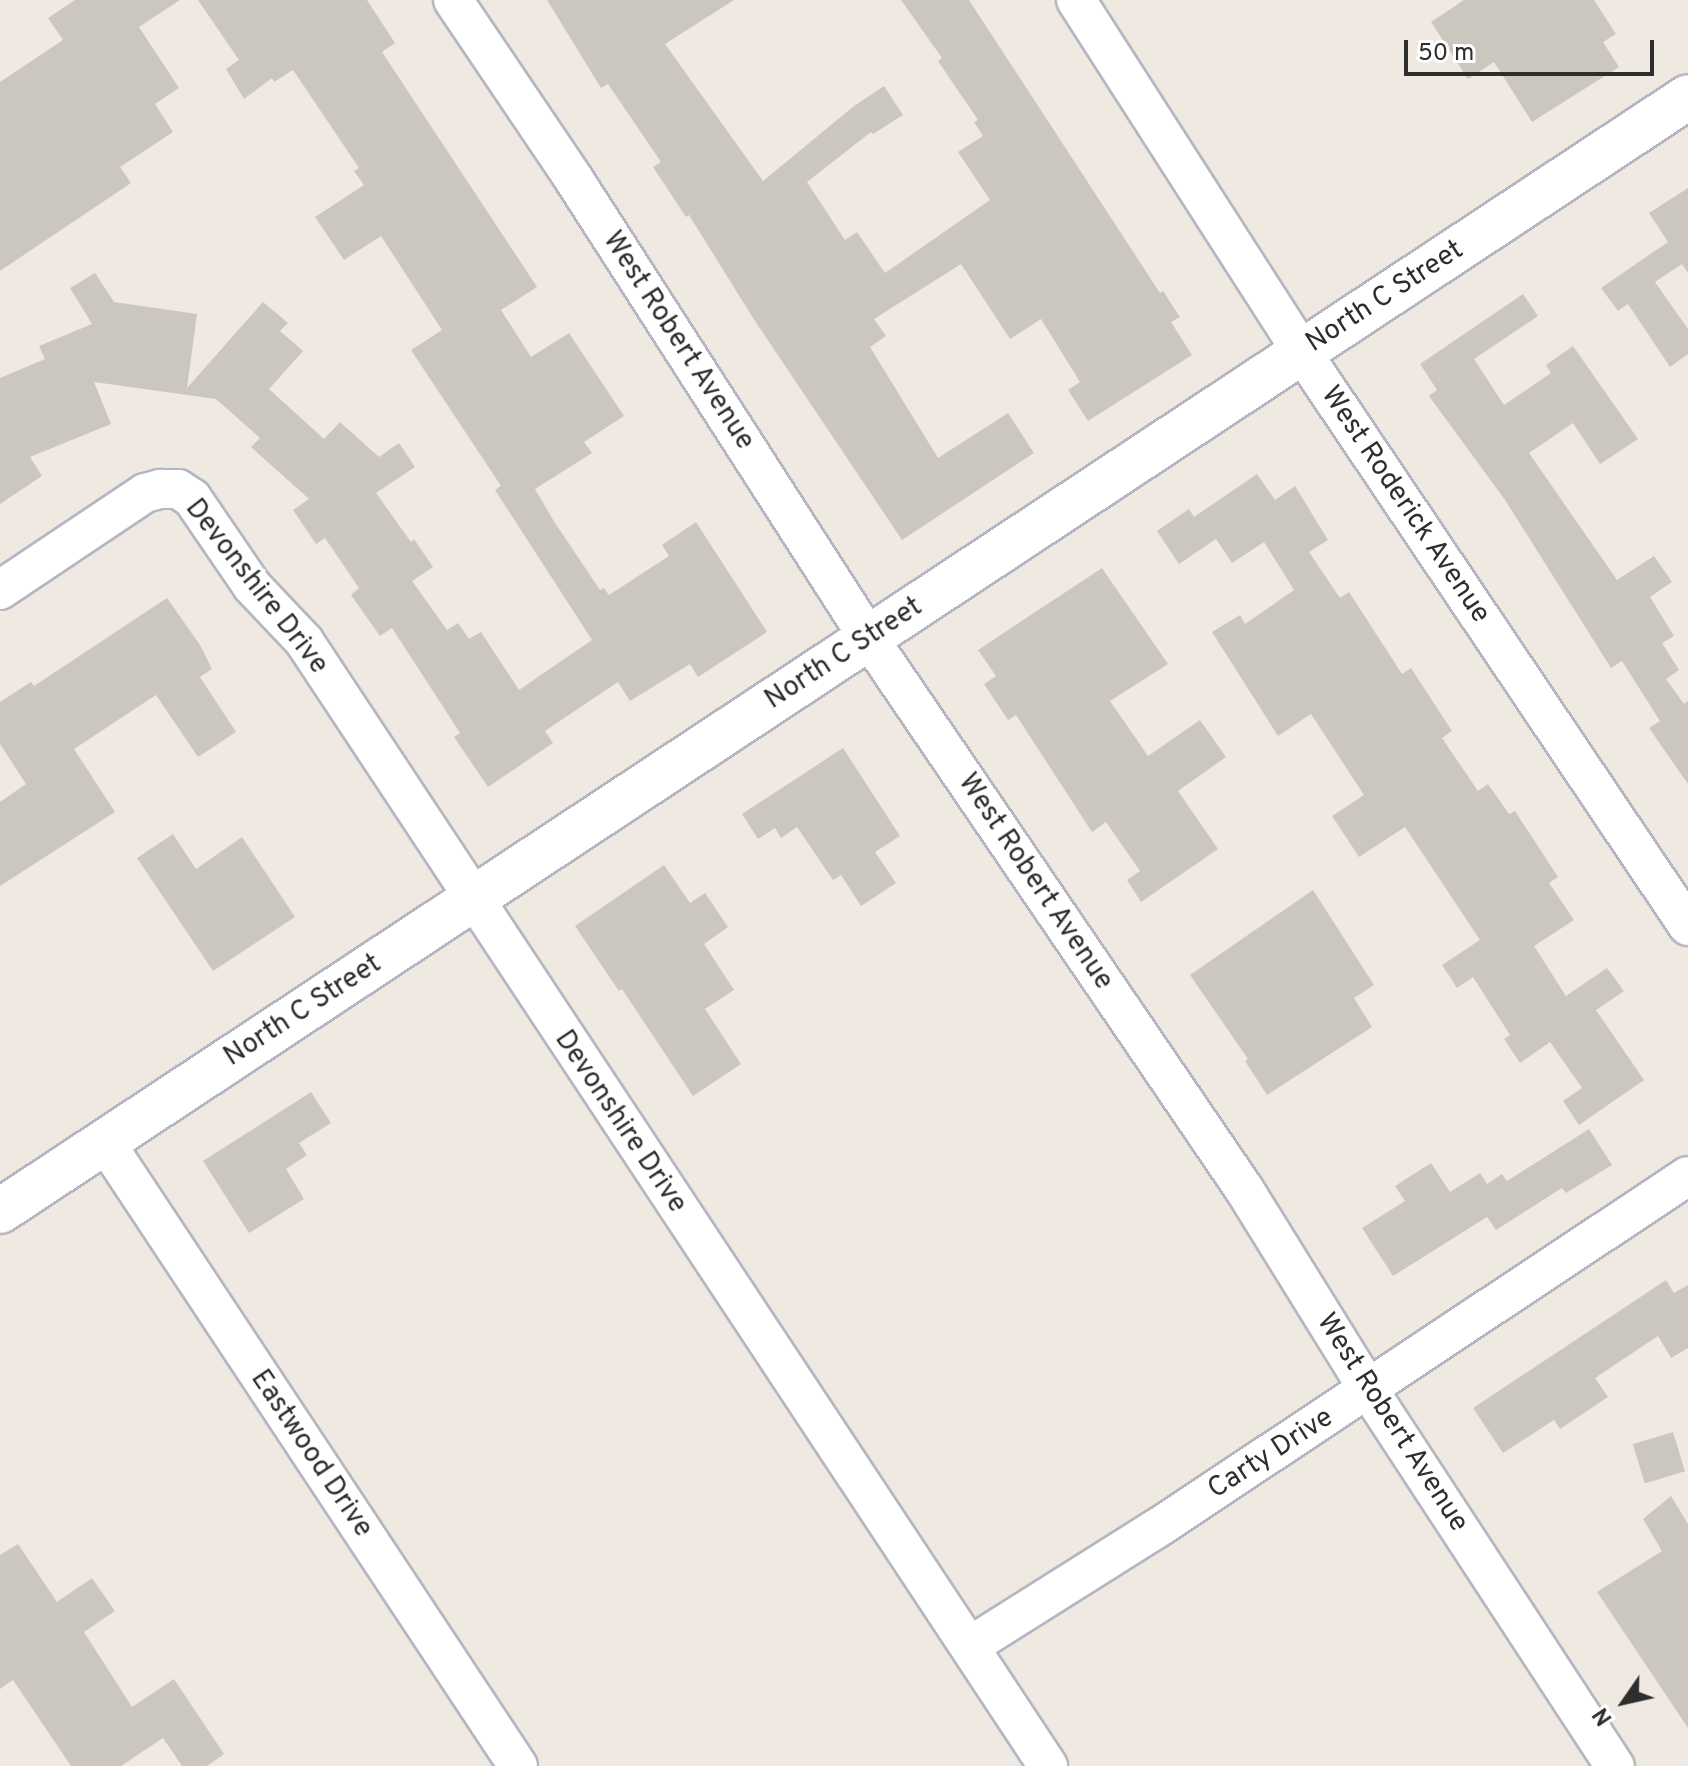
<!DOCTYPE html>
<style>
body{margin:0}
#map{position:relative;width:1688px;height:1766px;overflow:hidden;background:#efe9e1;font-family:Overpass,sans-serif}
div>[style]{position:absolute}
.building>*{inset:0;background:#cbc7bf;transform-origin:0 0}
.roads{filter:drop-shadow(2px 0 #b4b7c1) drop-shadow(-2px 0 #b4b7c1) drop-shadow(0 2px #b4b7c1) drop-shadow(0 -2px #b4b7c1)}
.street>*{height:38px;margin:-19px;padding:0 19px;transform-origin:19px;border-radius:19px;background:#fff}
.secondary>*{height:44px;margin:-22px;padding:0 22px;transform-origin:22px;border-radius:22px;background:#fff}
span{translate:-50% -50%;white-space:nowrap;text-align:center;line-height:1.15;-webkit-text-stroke:6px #fff;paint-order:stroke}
.street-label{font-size:28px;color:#2e2e2e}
.north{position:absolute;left:1584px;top:1662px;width:80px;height:80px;-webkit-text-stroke:6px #fff;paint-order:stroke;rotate:236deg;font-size:22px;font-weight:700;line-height:32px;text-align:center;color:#2e2e2e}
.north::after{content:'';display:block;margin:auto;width:28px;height:36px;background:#2e2e2e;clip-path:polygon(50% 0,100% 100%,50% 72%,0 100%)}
.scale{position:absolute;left:1404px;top:40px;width:250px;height:36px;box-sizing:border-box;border:4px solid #2e2e2e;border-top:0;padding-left:10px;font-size:24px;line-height:28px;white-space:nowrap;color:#2e2e2e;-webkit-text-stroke:6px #fff;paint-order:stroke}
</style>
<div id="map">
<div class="building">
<i style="clip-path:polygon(75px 0,180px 0,139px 27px,179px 88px,155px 104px,173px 132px,120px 167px,131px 183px,0 271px,0 82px,63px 40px,48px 18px)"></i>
<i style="clip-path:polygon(198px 0,367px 0,395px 43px,382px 52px,537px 287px,501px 310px,531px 357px,569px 333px,624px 416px,584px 442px,592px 453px,535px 489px,555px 523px,600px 590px,604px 588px,609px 595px,669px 556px,662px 545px,696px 522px,767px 632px,698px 677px,690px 664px,630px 701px,618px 682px,545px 731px,553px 743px,488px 787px,454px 737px,460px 733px,392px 628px,380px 636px,351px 595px,359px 588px,325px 538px,316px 544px,293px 510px,309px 499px,251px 447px,260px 438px,216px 399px,94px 382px,111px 424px,30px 457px,42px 476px,0 504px,0 378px,45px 359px,39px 346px,92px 324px,70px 288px,95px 273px,114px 302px,197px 314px,187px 388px,263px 302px,288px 323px,280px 331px,303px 351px,269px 389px,324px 439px,340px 422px,379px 457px,399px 443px,415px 467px,376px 493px,411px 542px,414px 539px,433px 567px,412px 581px,447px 630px,458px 623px,469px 639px,481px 632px,519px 690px,592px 640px,495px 490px,501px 486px,411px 350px,442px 330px,381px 236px,344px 260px,315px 217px,364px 185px,354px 171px,359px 168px,293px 70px,274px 82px,272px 78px,244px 99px,226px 69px,239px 60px)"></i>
<i style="clip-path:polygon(547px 0,734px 0,665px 44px,763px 181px,854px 106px,884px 86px,903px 115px,873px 134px,871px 132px,807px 182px,845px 240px,857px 232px,885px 273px,990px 200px,958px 152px,983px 136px,974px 122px,978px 120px,938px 61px,942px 58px,901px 0,969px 0,1160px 293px,1163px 291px,1180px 317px,1171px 322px,1192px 355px,1088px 421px,1068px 390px,1080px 382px,1041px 319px,1010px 339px,961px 264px,874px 319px,886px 336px,870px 347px,938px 458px,1008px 413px,1034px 453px,902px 540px,753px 318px,689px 215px,686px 217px,653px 167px,661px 162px,608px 84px,601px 88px)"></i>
<i style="clip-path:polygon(1464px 0,1594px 0,1616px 34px,1603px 42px,1619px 67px,1532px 122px,1494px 62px,1468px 79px,1431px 22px)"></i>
<i style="clip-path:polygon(1688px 188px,1688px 273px,1682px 264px,1655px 282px,1688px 329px,1688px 354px,1670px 367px,1628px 304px,1618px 311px,1601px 288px,1668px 242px,1649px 213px)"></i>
<i style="clip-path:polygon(1523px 294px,1538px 316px,1474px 359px,1504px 405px,1551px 373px,1546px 365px,1573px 346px,1638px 439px,1600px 464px,1573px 423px,1529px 453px,1617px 580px,1654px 556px,1672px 582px,1650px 597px,1674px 636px,1662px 643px,1679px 670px,1666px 679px,1684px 704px,1688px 701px,1688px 784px,1649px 728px,1660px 721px,1622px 661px,1611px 668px,1505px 500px,1429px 396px,1437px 390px,1420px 364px)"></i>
<i style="clip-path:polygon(1257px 474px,1275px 500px,1295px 486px,1328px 540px,1309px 552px,1340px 598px,1349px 592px,1402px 674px,1411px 668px,1452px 731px,1442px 738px,1478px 791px,1488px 784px,1509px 814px,1515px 811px,1558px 877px,1549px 883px,1574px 920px,1534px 946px,1566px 996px,1607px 968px,1624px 991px,1596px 1010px,1644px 1080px,1579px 1125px,1563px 1101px,1582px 1088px,1550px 1042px,1520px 1063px,1504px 1039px,1510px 1035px,1473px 977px,1457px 988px,1442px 965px,1480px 940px,1405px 827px,1359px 857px,1332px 816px,1364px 795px,1311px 714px,1278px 736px,1212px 632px,1240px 615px,1245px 624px,1294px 590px,1264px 542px,1232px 563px,1216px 539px,1179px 564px,1157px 531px,1189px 509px,1194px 517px)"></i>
<i style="clip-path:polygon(1102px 568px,1168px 664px,1110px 701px,1148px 756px,1200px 720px,1226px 757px,1178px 791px,1218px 849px,1141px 902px,1127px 880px,1140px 871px,1106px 822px,1092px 832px,1016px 715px,1008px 720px,984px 684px,996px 676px,978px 650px)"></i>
<i style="clip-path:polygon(167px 598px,200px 645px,212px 669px,200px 677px,236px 732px,198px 757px,156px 695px,74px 749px,115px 812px,0 886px,0 802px,26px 784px,0 744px,0 702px,31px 682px,34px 686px)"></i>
<i style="clip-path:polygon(843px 748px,900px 836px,875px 852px,896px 883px,861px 906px,841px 875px,833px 880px,797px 827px,781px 838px,775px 828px,758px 839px,742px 814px)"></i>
<i style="clip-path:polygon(173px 834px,196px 869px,242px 837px,295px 917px,213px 971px,137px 858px)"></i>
<i style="clip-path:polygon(664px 865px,690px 903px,705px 893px,728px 927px,704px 944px,734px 990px,705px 1009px,741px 1064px,693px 1096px,622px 989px,619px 991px,575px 926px)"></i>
<i style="clip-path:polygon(1313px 890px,1374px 985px,1354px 998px,1372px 1027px,1267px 1095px,1245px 1061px,1248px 1059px,1190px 975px)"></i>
<i style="clip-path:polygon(311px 1092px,331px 1123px,299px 1143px,307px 1155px,286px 1169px,304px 1199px,249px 1233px,203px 1161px)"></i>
<i style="clip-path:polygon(1589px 1129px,1612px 1165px,1566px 1193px,1562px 1188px,1496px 1230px,1487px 1217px,1393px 1276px,1362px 1228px,1405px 1201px,1395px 1186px,1431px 1163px,1450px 1192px,1480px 1173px,1487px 1184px,1502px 1174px,1507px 1181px)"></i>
<i style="clip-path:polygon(1666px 1280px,1674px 1293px,1688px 1285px,1688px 1348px,1671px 1358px,1658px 1336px,1595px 1378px,1608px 1397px,1560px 1429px,1554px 1420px,1503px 1453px,1473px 1408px)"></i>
<i style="left:1673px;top:1432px;width:41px;height:42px;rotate:73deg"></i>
<i style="clip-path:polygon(1671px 1496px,1688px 1524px,1688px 1728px,1597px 1592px,1662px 1551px,1643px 1519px)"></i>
<i style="clip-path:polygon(18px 1544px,57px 1602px,92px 1578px,115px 1611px,84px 1632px,132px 1707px,174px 1679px,224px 1754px,207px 1766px,182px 1766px,163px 1738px,121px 1766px,71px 1766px,13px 1680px,0 1689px,0 1555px)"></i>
</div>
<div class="roads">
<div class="street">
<i style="left:453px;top:0;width:218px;rotate:56deg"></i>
<i style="left:575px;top:181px;width:542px;rotate:57.28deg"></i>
<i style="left:868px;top:637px;width:668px;rotate:55.74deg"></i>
<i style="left:1244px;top:1189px;width:235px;rotate:58.2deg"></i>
<i style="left:1368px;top:1389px;width:451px;rotate:56.8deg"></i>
<i style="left:1076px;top:0;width:417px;rotate:57.3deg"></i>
<i style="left:1301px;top:351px;width:693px;rotate:56.06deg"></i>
<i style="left:0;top:590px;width:174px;rotate:-33.8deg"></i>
<i style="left:145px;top:493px;width:16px;rotate:-15deg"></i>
<i style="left:160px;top:489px;width:18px"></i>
<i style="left:178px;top:489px;width:17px;rotate:33deg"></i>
<i style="left:192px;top:498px;width:107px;rotate:55.7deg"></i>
<i style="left:252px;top:586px;width:76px;rotate:46.6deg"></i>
<i style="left:304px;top:641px;width:1349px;rotate:56.52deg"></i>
<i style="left:105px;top:1142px;width:748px;rotate:56.5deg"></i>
<i style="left:970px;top:1646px;width:220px;rotate:-32.2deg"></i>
<i style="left:1156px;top:1529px;width:638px;rotate:-33.57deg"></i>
</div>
<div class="secondary">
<i style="left:0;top:1211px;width:2022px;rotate:-33.42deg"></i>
</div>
</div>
<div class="street-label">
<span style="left:1385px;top:297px;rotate:-33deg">North C Street</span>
<span style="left:678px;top:341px;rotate:57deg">West Robert Avenue</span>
<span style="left:1405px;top:505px;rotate:56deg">West Roderick Avenue</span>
<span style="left:256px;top:587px;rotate:52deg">Devonshire Drive</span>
<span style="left:844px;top:654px;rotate:-33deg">North C Street</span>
<span style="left:1035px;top:882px;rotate:56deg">West Robert Avenue</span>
<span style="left:303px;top:1011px;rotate:-33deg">North C Street</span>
<span style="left:620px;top:1122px;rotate:56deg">Devonshire Drive</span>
<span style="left:1392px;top:1423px;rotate:57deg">West Robert Avenue</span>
<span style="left:311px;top:1454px;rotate:56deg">Eastwood Drive</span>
<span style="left:1271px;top:1454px;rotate:-33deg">Carty Drive</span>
</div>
<div class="north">N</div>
<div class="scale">50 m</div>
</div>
